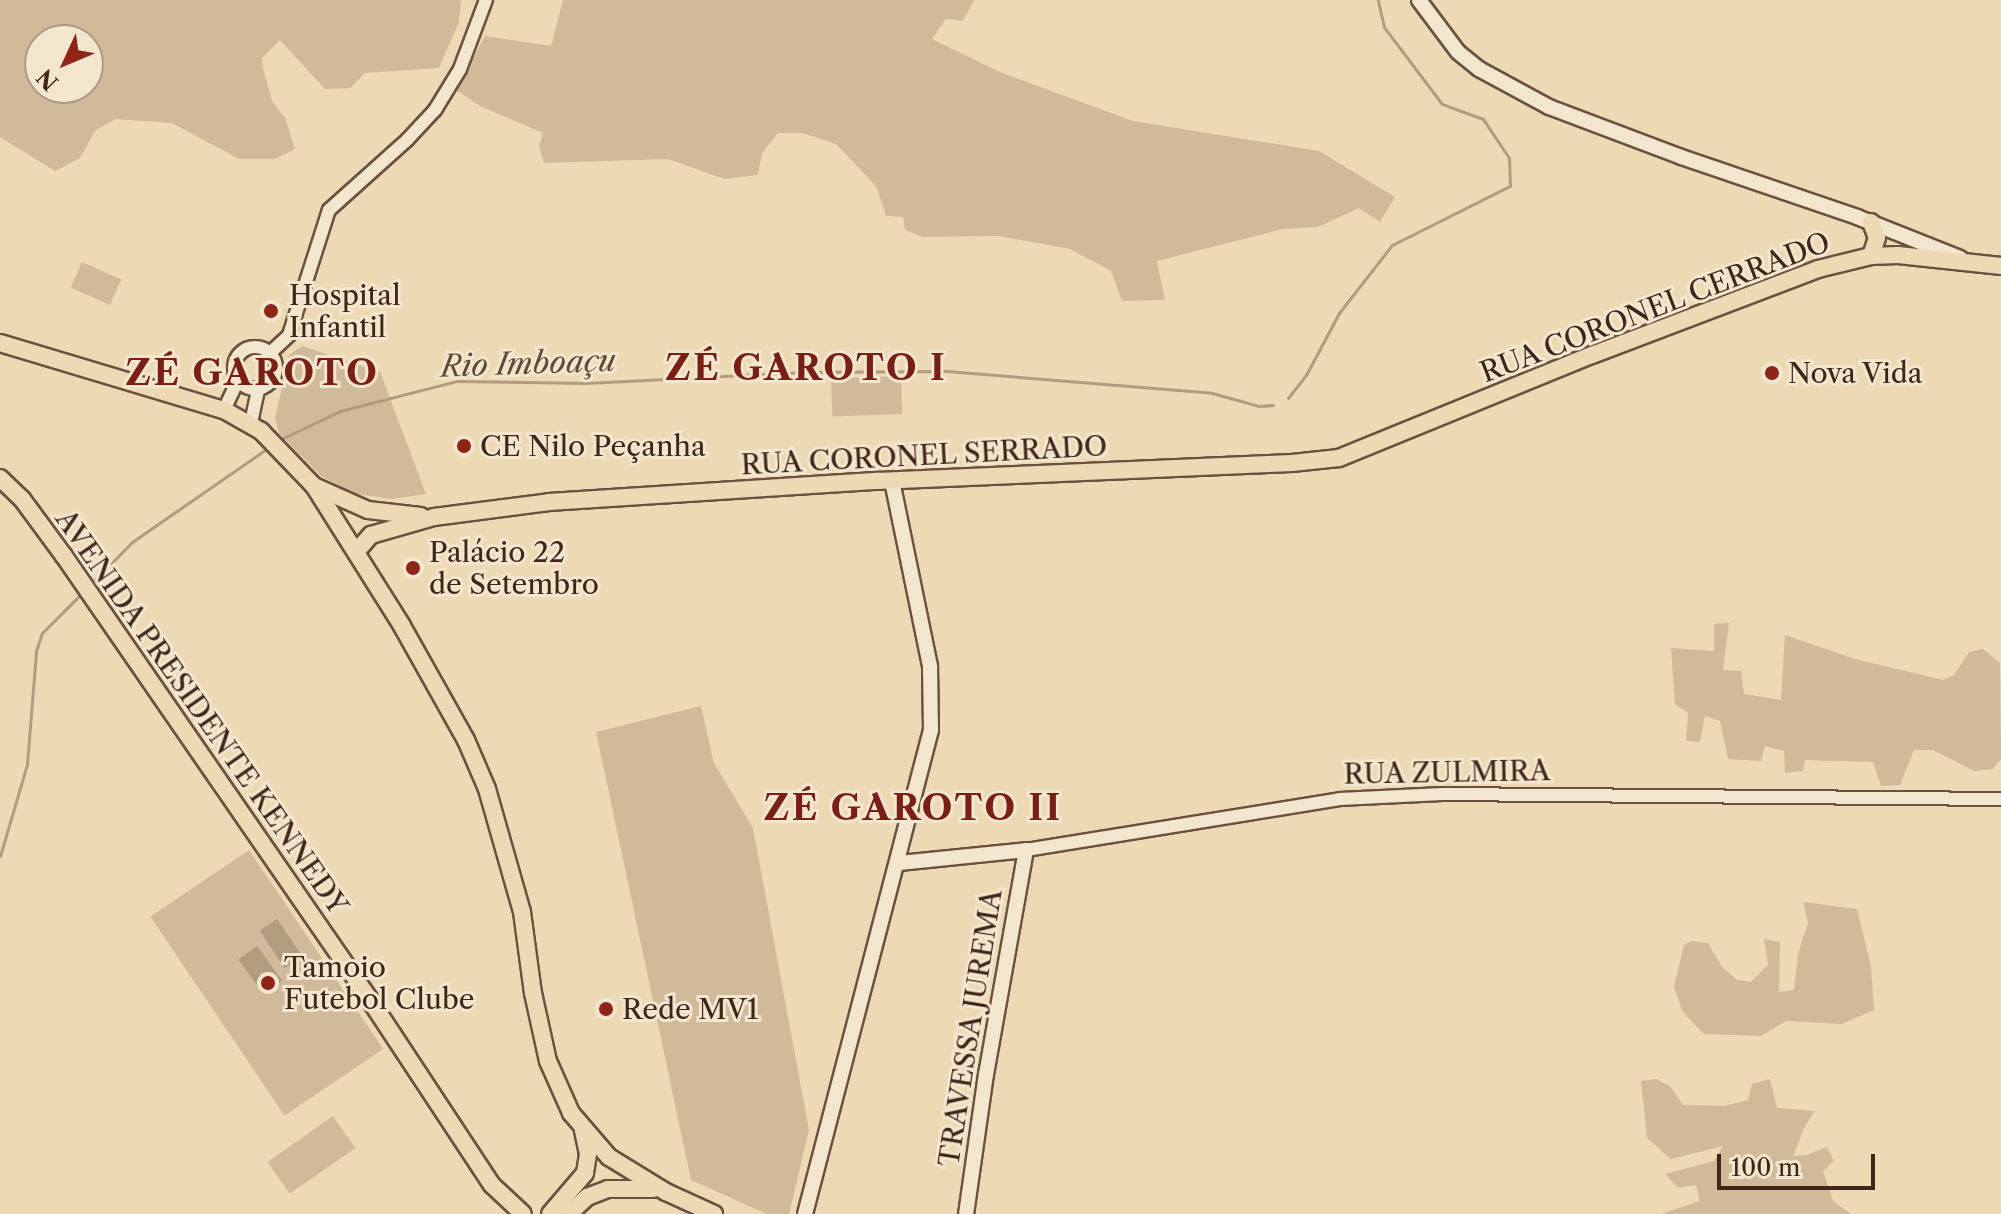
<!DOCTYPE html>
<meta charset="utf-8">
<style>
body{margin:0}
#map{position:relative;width:2001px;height:1214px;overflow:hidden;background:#edd9b4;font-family:"Libre Caslon Text",serif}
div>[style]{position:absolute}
.green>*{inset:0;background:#d0ba9a;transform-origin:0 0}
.water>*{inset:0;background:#b29c7f;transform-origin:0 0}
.stream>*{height:3px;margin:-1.5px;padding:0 1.5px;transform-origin:1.5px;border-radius:1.5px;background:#b29c7f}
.roads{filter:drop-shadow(2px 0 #6b5240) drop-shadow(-2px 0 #6b5240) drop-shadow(0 2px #6b5240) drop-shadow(0 -2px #6b5240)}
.tertiary>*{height:12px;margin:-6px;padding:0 6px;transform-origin:6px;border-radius:6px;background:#f3e6ce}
.tertiary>.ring{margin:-6px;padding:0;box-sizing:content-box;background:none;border:12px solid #f3e6ce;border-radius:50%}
.secondary>*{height:14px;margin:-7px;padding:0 7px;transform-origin:7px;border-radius:7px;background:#f3e6ce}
.primary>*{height:16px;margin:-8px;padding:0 8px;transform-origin:8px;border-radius:8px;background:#edd9b4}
.dots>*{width:22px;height:22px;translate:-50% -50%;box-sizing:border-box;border:4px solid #f3e6ce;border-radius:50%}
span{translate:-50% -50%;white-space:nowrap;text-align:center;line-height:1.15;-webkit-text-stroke:6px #f3e6ce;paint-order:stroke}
.poi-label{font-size:28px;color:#402519}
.left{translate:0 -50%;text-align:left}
.street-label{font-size:28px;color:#402519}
.water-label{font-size:30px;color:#624938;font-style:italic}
.district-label{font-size:36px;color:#7a1f14;font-weight:700;letter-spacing:2px}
.north{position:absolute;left:24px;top:24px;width:80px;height:80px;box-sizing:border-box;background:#f3e6ce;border:2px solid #ab9986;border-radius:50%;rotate:226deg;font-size:22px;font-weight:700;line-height:32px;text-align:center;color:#402519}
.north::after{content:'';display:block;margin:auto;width:28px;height:36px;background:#8f2418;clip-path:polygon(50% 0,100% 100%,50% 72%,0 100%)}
.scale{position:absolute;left:1717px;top:1154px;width:158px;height:36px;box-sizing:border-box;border:4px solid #402519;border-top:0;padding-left:10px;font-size:24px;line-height:28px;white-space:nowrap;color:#402519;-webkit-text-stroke:6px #f3e6ce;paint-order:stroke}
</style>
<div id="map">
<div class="green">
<i style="clip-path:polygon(evenodd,0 0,461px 0,459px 22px,439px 68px,365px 73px,350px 88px,325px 89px,280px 40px,262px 58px,263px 68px,272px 101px,285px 118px,295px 149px,275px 159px,239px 159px,172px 123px,115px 119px,95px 131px,80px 158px,55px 171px,0 137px,0 0,40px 40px,88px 40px,88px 88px,40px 88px,40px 40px)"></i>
<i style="clip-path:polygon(563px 0,974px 0,963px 21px,946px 19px,932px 39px,1000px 72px,1133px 121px,1319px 151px,1395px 197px,1380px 222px,1359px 208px,1318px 227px,1283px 229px,1157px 261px,1165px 300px,1122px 301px,1111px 271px,1070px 249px,999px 236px,922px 237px,905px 230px,903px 217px,886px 216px,876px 186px,836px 144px,803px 133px,778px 133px,762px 153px,758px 175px,724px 179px,668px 159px,544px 163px,539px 146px,543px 133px,480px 106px,456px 90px,485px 36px,551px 46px)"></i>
<i style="left:82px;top:262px;width:43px;height:28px;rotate:24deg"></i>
<i style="clip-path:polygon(302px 346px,380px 372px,426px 494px,392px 499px,356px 494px,321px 476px,279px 433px,275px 418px,289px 355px)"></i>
<i style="left:901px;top:376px;width:38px;height:70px;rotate:88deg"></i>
<i style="clip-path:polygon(1729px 623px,1723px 670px,1741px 671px,1744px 694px,1781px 700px,1785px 635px,1855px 659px,1943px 680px,1954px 675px,1969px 652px,1983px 649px,2000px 663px,2001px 759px,1993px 769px,1974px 771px,1933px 750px,1914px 750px,1900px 785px,1881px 786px,1873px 762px,1805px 760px,1803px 771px,1785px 773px,1784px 751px,1765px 746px,1761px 761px,1728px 759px,1720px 721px,1705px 716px,1700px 742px,1686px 741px,1688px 713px,1675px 704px,1671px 648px,1714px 651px,1714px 624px)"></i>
<i style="clip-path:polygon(701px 706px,714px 763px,753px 828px,809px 1130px,789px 1214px,767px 1214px,691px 1180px,596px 732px)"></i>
<i style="left:249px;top:850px;width:240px;height:119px;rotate:56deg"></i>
<i style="clip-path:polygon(1803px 902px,1857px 909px,1871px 966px,1874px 1010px,1842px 1024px,1786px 1021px,1761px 1036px,1704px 1034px,1682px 1011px,1674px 986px,1684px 945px,1691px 941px,1708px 943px,1722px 967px,1737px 980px,1751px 982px,1768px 965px,1764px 939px,1780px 942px,1779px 992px,1794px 990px,1798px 954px,1808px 923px)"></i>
<i style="clip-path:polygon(1656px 1079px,1670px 1086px,1683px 1105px,1725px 1106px,1748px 1100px,1752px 1084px,1770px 1079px,1777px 1108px,1815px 1111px,1805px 1126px,1793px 1156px,1807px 1155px,1827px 1147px,1834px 1161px,1823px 1171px,1833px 1201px,1851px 1214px,1661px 1214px,1700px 1201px,1696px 1185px,1678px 1188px,1665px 1174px,1714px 1161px,1723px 1146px,1671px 1159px,1647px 1138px,1641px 1081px)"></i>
<i style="left:333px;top:1116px;width:39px;height:80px;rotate:55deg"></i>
</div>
<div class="water">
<i style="left:277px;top:919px;width:45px;height:21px;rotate:56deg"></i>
<i style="left:257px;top:946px;width:43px;height:23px;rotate:54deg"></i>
</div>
<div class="stream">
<i style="left:1288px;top:398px;width:29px;rotate:-52deg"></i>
<i style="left:1306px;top:375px;width:70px;rotate:-62deg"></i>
<i style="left:1339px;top:313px;width:86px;rotate:-52.1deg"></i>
<i style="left:1392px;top:245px;width:132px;rotate:-26.6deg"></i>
<i style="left:1510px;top:186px;width:28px;rotate:-92deg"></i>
<i style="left:1509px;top:158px;width:47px;rotate:-123.7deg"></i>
<i style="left:1483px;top:119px;width:44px;rotate:-159.9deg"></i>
<i style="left:1442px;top:104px;width:96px;rotate:-127deg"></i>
<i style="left:1384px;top:27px;width:28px;rotate:-103deg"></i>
<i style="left:279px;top:440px;width:68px;rotate:-25.4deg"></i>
<i style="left:340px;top:411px;width:121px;rotate:-14.4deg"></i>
<i style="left:457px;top:381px;width:130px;rotate:0.9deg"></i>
<i style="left:587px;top:383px;width:214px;rotate:-2.9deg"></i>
<i style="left:801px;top:372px;width:146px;rotate:-0.4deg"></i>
<i style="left:947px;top:371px;width:266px;rotate:4.7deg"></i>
<i style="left:1212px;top:393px;width:49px;rotate:15.5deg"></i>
<i style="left:1259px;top:406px;width:14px;rotate:-4deg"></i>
<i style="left:92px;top:583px;width:57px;rotate:-45.7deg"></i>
<i style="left:132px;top:542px;width:167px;rotate:-34.7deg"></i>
<i style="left:0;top:856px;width:96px;rotate:-73.6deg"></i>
<i style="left:27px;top:764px;width:113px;rotate:-85.4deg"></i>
<i style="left:36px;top:651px;width:19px;rotate:-72deg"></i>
<i style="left:42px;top:633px;width:55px;rotate:-45deg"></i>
</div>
<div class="roads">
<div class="tertiary">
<i class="ring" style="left:234px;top:347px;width:30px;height:30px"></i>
<i style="left:270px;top:353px;width:26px;rotate:-43deg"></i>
<i style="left:289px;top:335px;width:131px;rotate:-72.3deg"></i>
<i style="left:329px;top:210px;width:105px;rotate:-41.9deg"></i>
<i style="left:407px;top:140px;width:41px;rotate:-47deg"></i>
<i style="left:435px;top:110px;width:48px;rotate:-58.6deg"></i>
<i style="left:460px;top:69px;width:74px;rotate:-69.4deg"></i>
<i style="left:224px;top:410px;width:33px;rotate:-65deg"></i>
<i style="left:251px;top:423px;width:34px;rotate:-78deg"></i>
<i style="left:1026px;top:850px;width:318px;rotate:-9.2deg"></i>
<i style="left:1340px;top:799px;width:102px;rotate:-2.8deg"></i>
<i style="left:1442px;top:794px;width:559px;rotate:0.51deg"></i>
</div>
<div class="secondary">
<i style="left:1419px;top:0;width:65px;rotate:53.1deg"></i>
<i style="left:1458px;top:52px;width:27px;rotate:39deg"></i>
<i style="left:1479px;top:69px;width:80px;rotate:28.5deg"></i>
<i style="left:1549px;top:107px;width:141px;rotate:20.7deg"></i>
<i style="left:1681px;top:157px;width:186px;rotate:18.8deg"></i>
<i style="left:1857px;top:217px;width:111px;rotate:21.7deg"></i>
<i style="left:899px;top:863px;width:128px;rotate:-5.8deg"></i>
<i style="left:1026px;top:850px;width:228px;rotate:100.1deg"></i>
<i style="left:986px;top:1074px;width:141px;rotate:98.1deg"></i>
<i style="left:805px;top:1214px;width:500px;rotate:-75.41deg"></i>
<i style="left:931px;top:730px;width:64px;rotate:-90.9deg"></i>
<i style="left:930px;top:666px;width:189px;rotate:-101.6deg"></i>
</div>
<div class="primary">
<i style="left:1871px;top:256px;width:19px;rotate:-72deg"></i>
<i style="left:1877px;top:238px;width:17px;rotate:-111deg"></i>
<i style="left:0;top:343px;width:234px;rotate:16.7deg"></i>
<i style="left:224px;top:410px;width:43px;rotate:29.6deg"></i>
<i style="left:261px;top:431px;width:76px;rotate:46.1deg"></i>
<i style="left:314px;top:486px;width:165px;rotate:57.8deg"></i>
<i style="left:402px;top:626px;width:131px;rotate:60.7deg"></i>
<i style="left:466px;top:740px;width:53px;rotate:66.8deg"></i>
<i style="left:487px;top:789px;width:128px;rotate:74.1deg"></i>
<i style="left:522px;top:912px;width:82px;rotate:82.3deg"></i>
<i style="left:533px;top:993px;width:70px;rotate:77.6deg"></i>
<i style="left:548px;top:1061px;width:57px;rotate:66.1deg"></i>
<i style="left:571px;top:1113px;width:58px;rotate:49.2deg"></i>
<i style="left:609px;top:1157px;width:67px;rotate:31.6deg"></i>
<i style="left:666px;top:1192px;width:53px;rotate:24.6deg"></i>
<i style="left:0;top:478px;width:30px;rotate:44deg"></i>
<i style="left:22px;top:499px;width:71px;rotate:53.6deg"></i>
<i style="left:64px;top:556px;width:536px;rotate:55.42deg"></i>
<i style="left:368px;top:997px;width:225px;rotate:56.6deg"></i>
<i style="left:492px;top:1185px;width:42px;rotate:43.1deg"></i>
<i style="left:314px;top:486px;width:59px;rotate:24deg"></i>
<i style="left:368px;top:510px;width:53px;rotate:6.5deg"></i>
<i style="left:356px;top:552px;width:23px;rotate:-49deg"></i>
<i style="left:371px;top:535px;width:66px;rotate:-15.9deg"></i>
<i style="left:434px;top:517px;width:116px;rotate:-7.4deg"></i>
<i style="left:549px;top:502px;width:329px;rotate:-3.7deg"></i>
<i style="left:877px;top:481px;width:415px;rotate:-2.5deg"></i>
<i style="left:1292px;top:463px;width:47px;rotate:-6.1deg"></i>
<i style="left:1339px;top:458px;width:273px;rotate:-22.2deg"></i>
<i style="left:1592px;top:355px;width:242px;rotate:-20.8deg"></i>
<i style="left:1818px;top:269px;width:55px;rotate:-13.8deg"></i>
<i style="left:1871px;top:256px;width:27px;rotate:-2deg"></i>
<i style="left:1898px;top:255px;width:104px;rotate:6.1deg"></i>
<i style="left:550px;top:1214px;width:54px;rotate:-49.5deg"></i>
<i style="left:585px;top:1173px;width:19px;rotate:-81deg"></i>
<i style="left:588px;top:1154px;width:25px;rotate:-102deg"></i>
<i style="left:569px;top:1214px;width:25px;rotate:-43deg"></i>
<i style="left:587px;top:1197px;width:22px;rotate:-21deg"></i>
<i style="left:608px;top:1189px;width:45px"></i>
</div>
</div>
<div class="dots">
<i style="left:271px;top:311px;background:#8f2418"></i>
<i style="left:1772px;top:373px;background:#8f2418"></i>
<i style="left:464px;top:446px;background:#8f2418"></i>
<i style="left:413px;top:568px;background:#8f2418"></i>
<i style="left:268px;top:983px;background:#8f2418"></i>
<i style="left:606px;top:1009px;background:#8f2418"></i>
</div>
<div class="poi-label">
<span class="left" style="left:289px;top:311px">Hospital<br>Infantil</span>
<span class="left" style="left:1788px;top:373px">Nova Vida</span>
<span class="left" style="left:480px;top:446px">CE Nilo Peçanha</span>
<span class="left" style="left:429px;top:568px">Palácio 22<br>de Setembro</span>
<span class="left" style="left:284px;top:983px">Tamoio<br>Futebol Clube</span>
<span class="left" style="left:622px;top:1009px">Rede MV1</span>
</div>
<div class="street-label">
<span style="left:1655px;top:307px;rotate:-21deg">RUA CORONEL CERRADO</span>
<span style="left:924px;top:455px;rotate:-3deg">RUA CORONEL SERRADO</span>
<span style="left:202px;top:712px;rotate:55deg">AVENIDA PRESIDENTE KENNEDY</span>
<span style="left:1447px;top:772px;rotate:-1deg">RUA ZULMIRA</span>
<span style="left:970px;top:1028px;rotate:-81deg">TRAVESSA JUREMA</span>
</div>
<div class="water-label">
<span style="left:528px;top:364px;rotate:-2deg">Rio Imboaçu</span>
</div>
<div class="district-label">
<span style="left:806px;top:368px">ZÉ GAROTO I</span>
<span style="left:252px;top:373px">ZÉ GAROTO</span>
<span style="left:913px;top:808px">ZÉ GAROTO II</span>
</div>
<div class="north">N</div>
<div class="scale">100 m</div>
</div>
